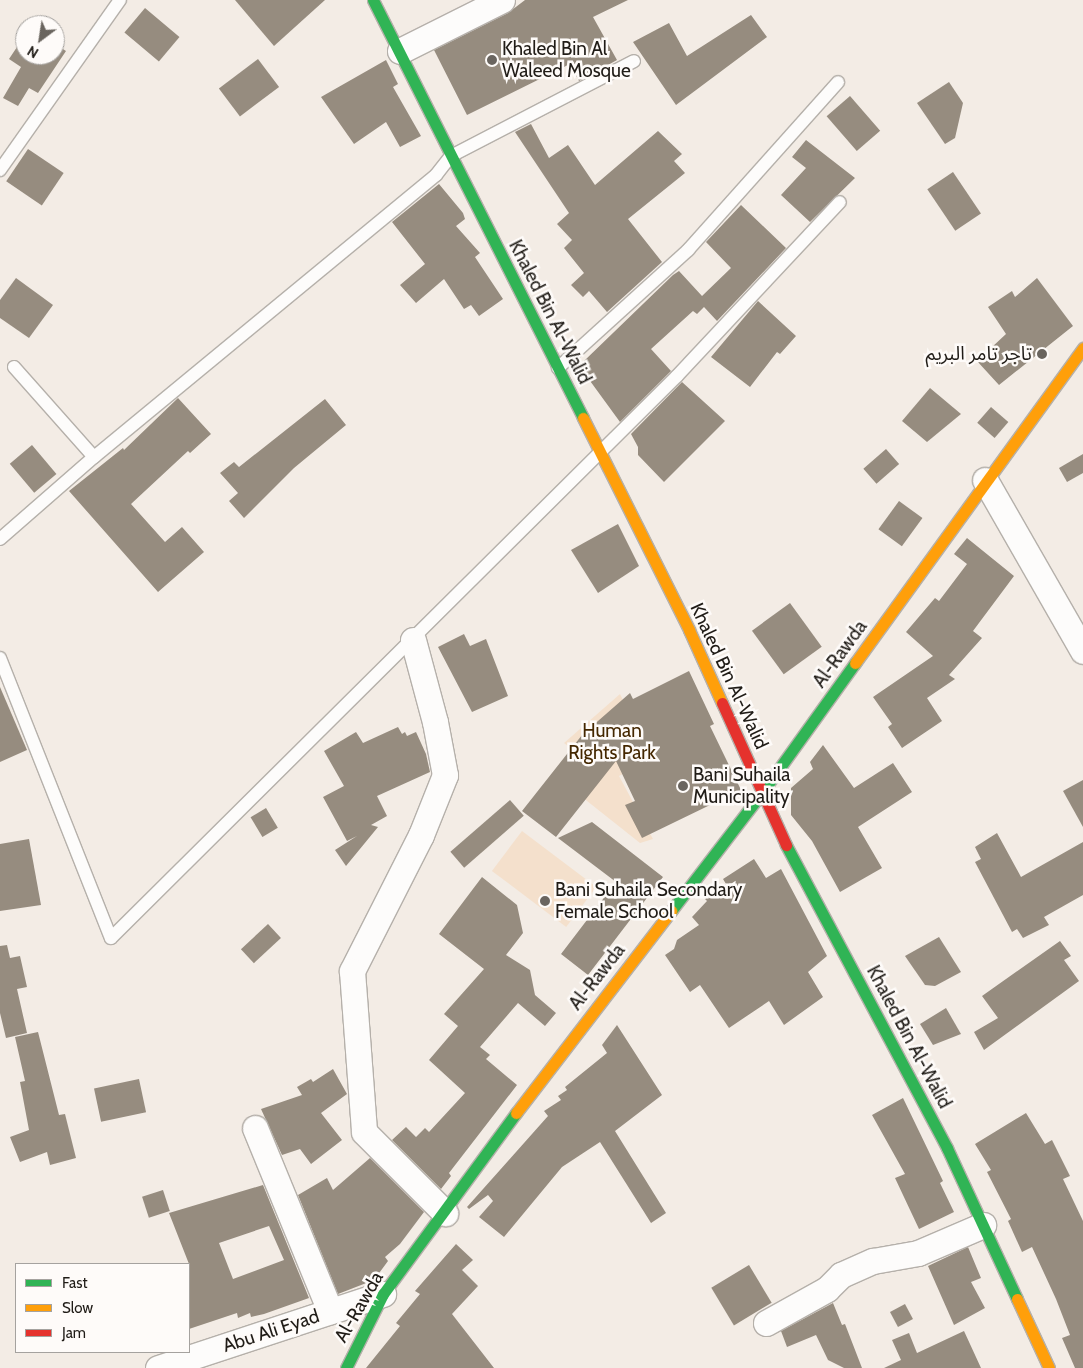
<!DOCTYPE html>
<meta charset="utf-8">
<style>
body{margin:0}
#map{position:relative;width:1083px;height:1368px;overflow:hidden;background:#f3ece5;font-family:Cabin,"Noto Sans Arabic",sans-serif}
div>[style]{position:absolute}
.green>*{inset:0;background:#f4e0cc;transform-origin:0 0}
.building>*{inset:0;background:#968c7f;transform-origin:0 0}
.roads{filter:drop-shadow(1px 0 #b5b0aa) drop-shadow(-1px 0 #b5b0aa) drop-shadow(0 1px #b5b0aa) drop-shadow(0 -1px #b5b0aa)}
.lane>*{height:12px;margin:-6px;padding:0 6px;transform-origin:6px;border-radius:6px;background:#fdfcfb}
.street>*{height:25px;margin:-12.5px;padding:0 12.5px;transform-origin:12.5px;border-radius:12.5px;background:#fdfcfb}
.fast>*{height:11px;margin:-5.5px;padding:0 5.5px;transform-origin:5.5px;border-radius:5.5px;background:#30b455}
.slow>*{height:11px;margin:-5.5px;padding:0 5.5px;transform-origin:5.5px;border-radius:5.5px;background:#ff9f0a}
.jam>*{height:11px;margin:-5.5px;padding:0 5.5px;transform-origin:5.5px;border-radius:5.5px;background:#e5322d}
.dots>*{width:14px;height:14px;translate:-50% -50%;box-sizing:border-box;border:2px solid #fefbf9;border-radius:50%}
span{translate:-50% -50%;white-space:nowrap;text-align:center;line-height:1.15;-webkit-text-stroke:5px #fefbf9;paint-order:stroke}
.poi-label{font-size:19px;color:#201c17}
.left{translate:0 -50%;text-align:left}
.right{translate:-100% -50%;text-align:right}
.street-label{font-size:19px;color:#201c17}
.park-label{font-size:19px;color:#442700}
.legend{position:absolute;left:15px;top:1263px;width:175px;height:90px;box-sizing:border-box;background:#fefbf9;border:1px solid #a5a29f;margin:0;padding:6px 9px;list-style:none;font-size:15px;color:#201c17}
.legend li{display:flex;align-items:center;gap:10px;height:25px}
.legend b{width:25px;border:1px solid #a5a29f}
.north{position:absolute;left:15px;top:15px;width:50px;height:50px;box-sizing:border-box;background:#fefbf9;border:1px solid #a5a29f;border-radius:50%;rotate:211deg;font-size:14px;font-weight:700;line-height:20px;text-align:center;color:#201c17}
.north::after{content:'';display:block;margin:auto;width:18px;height:22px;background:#6a655f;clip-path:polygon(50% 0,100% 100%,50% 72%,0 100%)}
</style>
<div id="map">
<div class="green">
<i style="clip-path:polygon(620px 694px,652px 758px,619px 776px,653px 839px,640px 843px,582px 797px,601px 771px,564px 743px)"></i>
<i style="left:522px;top:831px;width:93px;height:50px;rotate:37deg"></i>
</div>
<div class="building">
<i style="clip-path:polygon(235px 0,325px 0,274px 46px)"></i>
<i style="clip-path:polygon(525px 0,628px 0,593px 17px,617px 60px,579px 81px,570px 64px,467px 115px,434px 50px,508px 13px)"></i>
<i style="left:145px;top:8px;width:45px;height:32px;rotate:40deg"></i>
<i style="clip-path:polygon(751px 15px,767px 37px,676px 105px,633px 42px,669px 23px,687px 56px)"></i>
<i style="clip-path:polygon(25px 35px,25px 55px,55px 55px,55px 44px,66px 51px,38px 93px,29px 88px,18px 106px,3px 98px,21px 67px,9px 59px)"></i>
<i style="left:258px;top:59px;width:35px;height:49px;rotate:53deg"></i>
<i style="clip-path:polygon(386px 60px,398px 84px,393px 87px,421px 136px,400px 147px,386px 122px,354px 144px,321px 97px)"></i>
<i style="clip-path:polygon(949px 82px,963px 103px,955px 138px,945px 144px,917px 103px)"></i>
<i style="left:850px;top:96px;width:46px;height:31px;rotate:49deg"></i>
<i style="clip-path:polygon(531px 124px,549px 158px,568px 145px,595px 185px,658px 131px,682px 154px,674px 161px,685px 173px,628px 219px,662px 262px,607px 312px,589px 291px,583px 297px,571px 285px,584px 273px,564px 248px,572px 240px,557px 224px,569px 213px,515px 132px)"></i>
<i style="clip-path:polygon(806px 140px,855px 178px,810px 222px,781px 195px,806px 168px,792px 157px)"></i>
<i style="left:28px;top:149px;width:43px;height:39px;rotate:34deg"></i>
<i style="left:953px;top:172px;width:50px;height:31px;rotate:56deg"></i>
<i style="clip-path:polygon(439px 184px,463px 213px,465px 219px,456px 226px,480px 253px,475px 257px,503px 299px,479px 316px,471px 305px,464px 309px,444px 279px,416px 303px,400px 285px,425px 264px,392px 222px)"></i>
<i style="clip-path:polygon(741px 205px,786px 248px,717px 321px,704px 307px,697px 314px,693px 311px,651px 349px,671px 371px,620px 422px,585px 374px,584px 361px,673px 275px,679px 271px,702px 296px,731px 268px,706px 242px)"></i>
<i style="clip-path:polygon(16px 278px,53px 305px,29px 338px,0 318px,0 300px)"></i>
<i style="clip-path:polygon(1037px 278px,1073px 326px,999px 385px,977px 361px,1006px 334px,988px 307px,1012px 291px,1015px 297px)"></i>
<i style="clip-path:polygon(758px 301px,796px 336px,780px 354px,777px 352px,750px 387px,711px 357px)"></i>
<i style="clip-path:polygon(682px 382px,725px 421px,664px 482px,638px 455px,638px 447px,631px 434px)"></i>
<i style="clip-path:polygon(930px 388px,961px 414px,927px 442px,902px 421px)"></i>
<i style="clip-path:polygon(178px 398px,211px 434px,190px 453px,188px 451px,131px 504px,165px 542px,182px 527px,204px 552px,158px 592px,69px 491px,123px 448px,124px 450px)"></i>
<i style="clip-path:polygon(325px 399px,346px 425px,294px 468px,244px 518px,229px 501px,238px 493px,220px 473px,234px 462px,239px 467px)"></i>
<i style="left:991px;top:407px;width:23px;height:21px;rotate:41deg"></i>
<i style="left:32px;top:445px;width:38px;height:29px;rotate:50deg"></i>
<i style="left:886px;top:449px;width:20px;height:30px;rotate:49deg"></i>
<i style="clip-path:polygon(1083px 454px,1083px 473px,1067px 482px,1059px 468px)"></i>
<i style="left:899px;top:501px;width:29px;height:35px;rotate:36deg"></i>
<i style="clip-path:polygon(618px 524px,639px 566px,598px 593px,571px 550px)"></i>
<i style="clip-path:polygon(967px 538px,1014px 576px,973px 631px,982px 638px,949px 675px,955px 679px,927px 698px,942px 721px,902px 748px,888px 727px,892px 724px,873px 697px,933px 656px,906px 632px,935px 598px,939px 601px,967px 564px,954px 554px)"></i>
<i style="left:790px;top:603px;width:54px;height:47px;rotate:54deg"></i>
<i style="clip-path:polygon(464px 634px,470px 646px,486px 639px,508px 696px,472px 712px,438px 647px)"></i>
<i style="clip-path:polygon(689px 671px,714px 724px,710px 726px,741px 790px,642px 838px,625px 805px,635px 801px,616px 761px,556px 837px,522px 811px,582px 735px,630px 693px,633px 699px)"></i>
<i style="clip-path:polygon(0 687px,27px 750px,0 762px)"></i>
<i style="clip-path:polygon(398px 727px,402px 734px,405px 732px,407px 736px,416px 732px,426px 754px,430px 772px,377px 796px,387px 816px,371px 825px,378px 827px,346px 866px,335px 850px,357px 836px,347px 841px,323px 797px,344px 786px,324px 751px,356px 732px,363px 743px)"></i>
<i style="clip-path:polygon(823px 745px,854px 788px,893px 763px,912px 792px,858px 827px,882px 868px,840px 892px,812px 841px,791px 815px,791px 788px,813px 769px,810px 762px)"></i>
<i style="clip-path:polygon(1083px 780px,1083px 827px,1063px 791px)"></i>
<i style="left:510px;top:800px;width:21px;height:79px;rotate:49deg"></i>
<i style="left:266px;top:808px;width:23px;height:18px;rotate:59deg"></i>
<i style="clip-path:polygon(592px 822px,663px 877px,588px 975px,561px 954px,616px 882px,558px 838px)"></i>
<i style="clip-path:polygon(997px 833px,1021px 877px,1083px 842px,1083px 895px,1044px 917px,1049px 925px,1023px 938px,1017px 929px,1012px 932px,975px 862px,981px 859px,975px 847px)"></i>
<i style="clip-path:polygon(29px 839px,41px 905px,0 911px,0 844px)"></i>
<i style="clip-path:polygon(754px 859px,766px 878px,781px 869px,827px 956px,808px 972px,823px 997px,784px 1025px,769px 1001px,729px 1028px,700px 985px,690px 992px,665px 955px,674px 949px,677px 940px,699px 925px,692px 917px,707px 901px,705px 899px,726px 884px,723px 879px)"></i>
<i style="clip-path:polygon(482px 877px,517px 905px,523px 933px,506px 955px,530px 970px,535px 995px,556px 1013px,545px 1026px,518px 1003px,480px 1047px,490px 1055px,486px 1059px,517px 1085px,449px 1173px,451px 1176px,441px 1189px,392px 1140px,406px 1127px,416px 1137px,425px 1128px,429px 1132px,465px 1093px,429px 1060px,458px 1026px,444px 1014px,484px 969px,439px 934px)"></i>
<i style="left:268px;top:924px;width:19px;height:37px;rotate:47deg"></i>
<i style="clip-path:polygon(939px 937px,961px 972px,935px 986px,925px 985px,905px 956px)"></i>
<i style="clip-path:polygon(1060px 941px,1071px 956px,1064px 960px,1079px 981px,984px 1050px,974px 1032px,998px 1018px,982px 996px)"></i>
<i style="clip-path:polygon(7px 945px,10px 958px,20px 956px,27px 987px,17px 989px,27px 1033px,6px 1038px,0 1013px,0 946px)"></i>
<i style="clip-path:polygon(946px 1008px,961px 1034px,933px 1045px,920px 1024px)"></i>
<i style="clip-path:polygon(617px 1025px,662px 1095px,615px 1131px,666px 1213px,651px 1223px,600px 1142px,562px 1167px,504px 1237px,479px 1217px,493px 1201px,488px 1195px,469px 1209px,467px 1207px,548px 1116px,544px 1111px,561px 1100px,558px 1096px,567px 1090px,565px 1087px,607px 1053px,602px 1045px)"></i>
<i style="clip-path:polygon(38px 1032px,59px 1115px,65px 1114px,76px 1158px,50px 1165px,47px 1152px,20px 1162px,10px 1137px,29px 1130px,20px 1082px,25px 1081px,15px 1037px)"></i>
<i style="clip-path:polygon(333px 1069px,347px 1094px,321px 1113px,342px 1140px,311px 1164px,300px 1149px,282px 1155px,261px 1109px,302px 1095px,297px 1087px,311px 1079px,313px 1082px)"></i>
<i style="left:139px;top:1079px;width:34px;height:46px;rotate:78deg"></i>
<i style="clip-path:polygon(903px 1098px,943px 1181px,940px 1183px,954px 1212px,919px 1229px,895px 1178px,905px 1174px,872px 1115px)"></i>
<i style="clip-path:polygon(1026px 1113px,1045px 1144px,1052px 1140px,1070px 1176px,1063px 1179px,1083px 1221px,1083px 1368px,1075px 1368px,1062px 1338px,1070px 1335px,1056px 1299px,1032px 1247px,1022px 1252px,1008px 1221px,1011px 1219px,987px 1172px,991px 1170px,975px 1144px)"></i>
<i style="clip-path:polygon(370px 1158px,424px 1212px,400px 1244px,385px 1257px,388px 1261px,374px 1280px,338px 1294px,298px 1195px,327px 1178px,333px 1190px)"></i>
<i style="clip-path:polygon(evenodd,263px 1185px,309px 1298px,264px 1314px,251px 1317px,250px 1313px,238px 1318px,237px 1313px,189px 1329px,189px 1264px,169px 1213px,263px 1185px,269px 1226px,284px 1260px,233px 1279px,219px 1243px,269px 1226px)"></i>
<i style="left:163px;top:1190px;width:22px;height:22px;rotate:72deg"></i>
<i style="clip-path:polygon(456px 1244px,473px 1260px,462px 1270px,478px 1286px,452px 1314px,494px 1368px,366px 1368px,400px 1326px,396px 1323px,420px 1294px,415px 1291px)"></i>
<i style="clip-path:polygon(968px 1247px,981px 1278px,971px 1282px,985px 1308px,954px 1325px,928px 1266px)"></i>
<i style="left:749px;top:1265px;width:44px;height:44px;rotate:59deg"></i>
<i style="clip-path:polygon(833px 1303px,842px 1325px,845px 1324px,862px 1368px,844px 1368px,828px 1360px,816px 1335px,787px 1347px,781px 1331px)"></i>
<i style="left:905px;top:1304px;width:17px;height:17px;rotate:62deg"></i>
<i style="clip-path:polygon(964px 1331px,981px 1368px,884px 1368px,901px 1360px,892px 1340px,909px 1333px,917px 1353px)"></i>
</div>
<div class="roads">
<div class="lane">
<i style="left:0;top:170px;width:208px;rotate:-54.8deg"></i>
<i style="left:14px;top:367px;width:120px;rotate:48.4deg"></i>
<i style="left:558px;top:368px;width:176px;rotate:-42.2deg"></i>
<i style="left:688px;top:250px;width:225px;rotate:-48.2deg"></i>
<i style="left:0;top:539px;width:125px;rotate:-41.1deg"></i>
<i style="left:94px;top:457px;width:443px;rotate:-39.5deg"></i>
<i style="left:436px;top:175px;width:24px;rotate:-52deg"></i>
<i style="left:451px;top:156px;width:206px;rotate:-27.4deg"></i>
<i style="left:0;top:658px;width:301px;rotate:68.4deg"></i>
<i style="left:111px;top:938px;width:798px;rotate:-44.8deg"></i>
<i style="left:677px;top:376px;width:238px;rotate:-46.9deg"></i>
</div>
<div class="street">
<i style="left:400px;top:51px;width:114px;rotate:-26.6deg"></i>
<i style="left:985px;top:480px;width:197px;rotate:60.2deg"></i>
<i style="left:413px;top:640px;width:85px;rotate:75deg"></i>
<i style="left:435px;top:722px;width:54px;rotate:79.3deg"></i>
<i style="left:445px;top:775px;width:65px;rotate:111.8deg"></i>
<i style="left:421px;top:835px;width:153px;rotate:116.9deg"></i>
<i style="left:352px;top:971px;width:161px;rotate:85.7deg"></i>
<i style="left:364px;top:1132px;width:115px;rotate:45deg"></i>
<i style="left:255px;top:1128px;width:198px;rotate:67.7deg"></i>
<i style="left:766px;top:1323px;width:70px;rotate:-29.1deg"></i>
<i style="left:827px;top:1289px;width:20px;rotate:-45deg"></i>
<i style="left:841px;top:1275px;width:35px;rotate:-24deg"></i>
<i style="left:873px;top:1261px;width:46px;rotate:-10.1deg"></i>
<i style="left:918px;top:1253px;width:71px;rotate:-23.3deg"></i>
<i style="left:158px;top:1368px;width:237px;rotate:-18.2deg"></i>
</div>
<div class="fast">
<i style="left:373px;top:0;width:468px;rotate:63.3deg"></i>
<i style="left:786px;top:845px;width:343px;rotate:62deg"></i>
<i style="left:947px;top:1148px;width:166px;rotate:65.1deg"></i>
<i style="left:671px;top:911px;width:151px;rotate:-52.5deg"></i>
<i style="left:763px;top:791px;width:158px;rotate:-54.3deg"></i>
<i style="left:346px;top:1368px;width:83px;rotate:-63.4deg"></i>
<i style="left:383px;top:1294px;width:225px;rotate:-53.7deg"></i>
</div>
<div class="slow">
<i style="left:583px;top:418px;width:237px;rotate:63.4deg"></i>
<i style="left:689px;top:630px;width:80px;rotate:65.7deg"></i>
<i style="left:855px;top:663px;width:389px;rotate:-54.1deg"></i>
<i style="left:516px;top:1113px;width:255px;rotate:-52.5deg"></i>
<i style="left:1017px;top:1299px;width:76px;rotate:65.1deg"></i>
</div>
<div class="jam">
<i style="left:722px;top:703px;width:156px;rotate:65.7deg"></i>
</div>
</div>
<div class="dots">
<i style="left:492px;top:60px;background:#6a655f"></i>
<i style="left:1042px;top:354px;background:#6a655f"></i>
<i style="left:683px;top:786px;background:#6a655f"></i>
<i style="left:545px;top:901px;background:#6a655f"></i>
</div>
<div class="poi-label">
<span class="left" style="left:502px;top:60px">Khaled Bin Al<br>Waleed Mosque</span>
<span class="right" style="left:1032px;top:354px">تاجر تامر البريم</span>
<span class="left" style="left:693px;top:786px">Bani Suhaila<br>Municipality</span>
<span class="left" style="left:555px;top:901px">Bani Suhaila Secondary<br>Female School</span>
</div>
<div class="street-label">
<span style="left:550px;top:312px;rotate:63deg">Khaled Bin Al-Walid</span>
<span style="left:840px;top:654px;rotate:-54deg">Al-Rawda</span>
<span style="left:729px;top:676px;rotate:65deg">Khaled Bin Al-Walid</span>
<span style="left:597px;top:977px;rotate:-52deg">Al-Rawda</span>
<span style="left:909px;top:1037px;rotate:62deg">Khaled Bin Al-Walid</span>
<span style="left:359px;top:1307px;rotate:-60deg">Al-Rawda</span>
<span style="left:271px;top:1331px;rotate:-18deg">Abu Ali Eyad</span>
</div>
<div class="park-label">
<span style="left:612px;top:742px">Human<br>Rights Park</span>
</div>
<ul class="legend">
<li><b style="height:6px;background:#30b455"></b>Fast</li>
<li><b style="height:6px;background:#ff9f0a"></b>Slow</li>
<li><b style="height:6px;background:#e5322d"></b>Jam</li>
</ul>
<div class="north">N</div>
</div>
